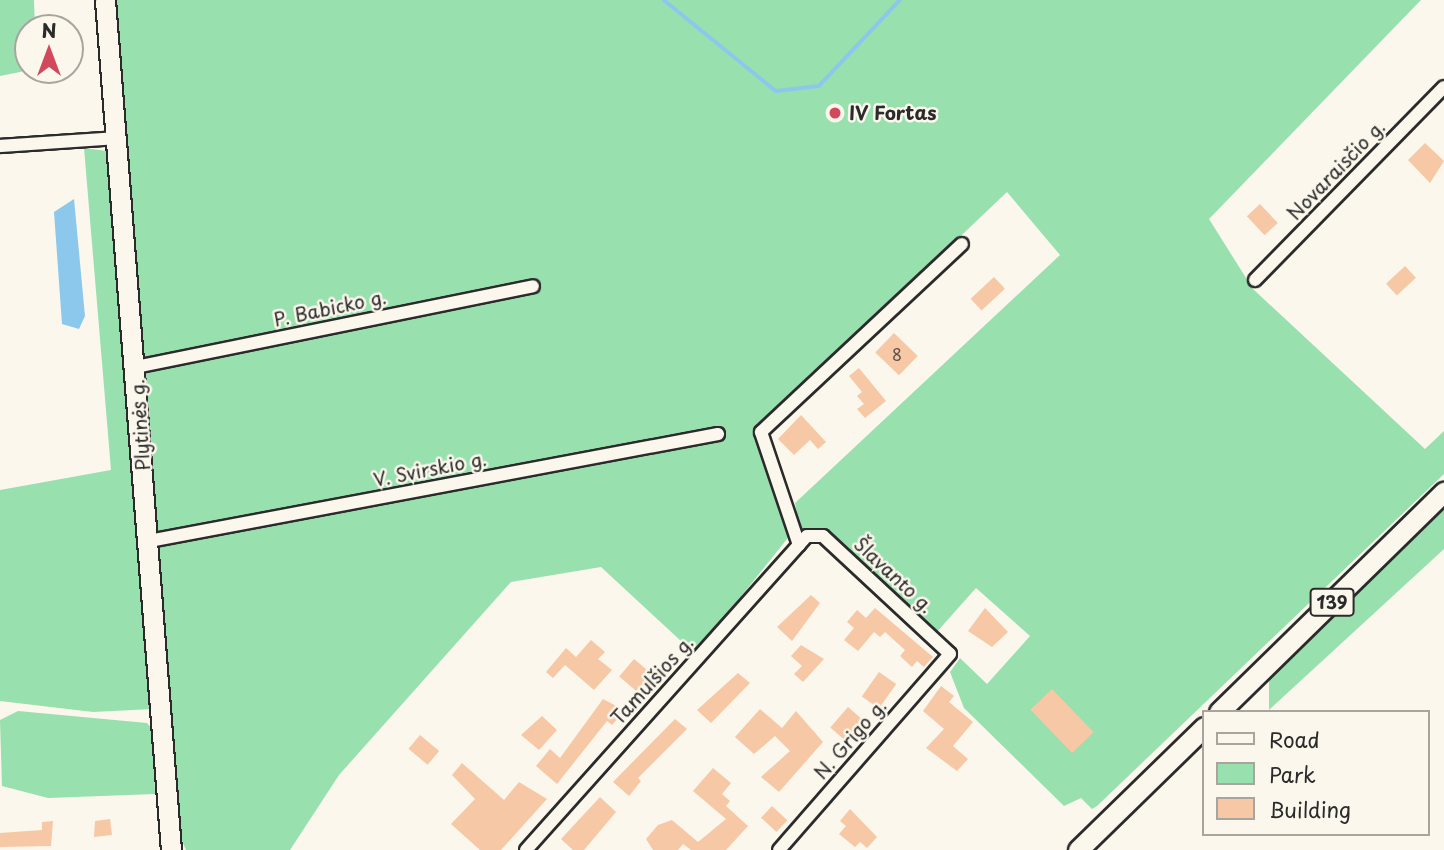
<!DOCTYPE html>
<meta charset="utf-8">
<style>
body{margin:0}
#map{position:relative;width:1444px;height:850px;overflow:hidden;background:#fbf7ec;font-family:"Playpen Sans",sans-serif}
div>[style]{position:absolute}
.green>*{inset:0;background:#99e0af}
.water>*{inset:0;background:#8cc8ec}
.stream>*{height:3.5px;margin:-1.75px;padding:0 1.75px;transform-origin:1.75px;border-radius:1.75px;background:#8cc8ec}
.building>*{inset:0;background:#f6c8a5;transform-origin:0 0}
.roads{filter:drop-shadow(2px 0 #2b2b2b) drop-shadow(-2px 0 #2b2b2b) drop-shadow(0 2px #2b2b2b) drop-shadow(0 -2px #2b2b2b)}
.street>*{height:12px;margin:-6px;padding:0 6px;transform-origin:6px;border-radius:6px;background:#fbf7ec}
.primary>*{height:19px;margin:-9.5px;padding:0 9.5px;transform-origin:9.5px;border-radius:9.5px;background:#fbf7ec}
.dots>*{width:19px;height:19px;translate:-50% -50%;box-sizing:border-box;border:4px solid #fbf7ec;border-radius:50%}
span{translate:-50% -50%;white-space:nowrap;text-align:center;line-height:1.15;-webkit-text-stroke:5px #fbf7ec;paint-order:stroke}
.number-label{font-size:16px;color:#5e524a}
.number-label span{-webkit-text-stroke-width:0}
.shield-label span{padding:2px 5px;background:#fbf7ec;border:2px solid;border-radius:5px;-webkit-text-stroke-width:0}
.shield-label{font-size:18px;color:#2b2b2b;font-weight:700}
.poi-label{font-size:19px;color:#2b2b2b;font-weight:700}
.left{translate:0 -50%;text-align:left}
.street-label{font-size:19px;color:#2b2b2b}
.legend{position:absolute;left:1202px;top:710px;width:228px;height:126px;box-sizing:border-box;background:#fbf7ec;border:2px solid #a8a59f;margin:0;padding:9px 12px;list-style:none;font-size:21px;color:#2b2b2b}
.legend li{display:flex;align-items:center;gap:14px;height:35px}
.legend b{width:35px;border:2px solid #a8a59f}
.north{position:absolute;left:14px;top:14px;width:70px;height:70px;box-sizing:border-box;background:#fbf7ec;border:2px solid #a8a59f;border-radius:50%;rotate:0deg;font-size:19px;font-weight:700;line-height:28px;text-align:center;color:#2b2b2b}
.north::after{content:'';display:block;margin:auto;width:24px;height:32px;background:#d1495b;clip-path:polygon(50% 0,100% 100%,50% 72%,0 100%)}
</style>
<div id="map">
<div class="green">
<i style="clip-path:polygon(0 0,34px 0,35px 28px,28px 28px,30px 70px,0 76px)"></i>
<i style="clip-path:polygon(113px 0,1421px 0,1209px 219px,1253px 289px,1425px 449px,1444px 431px,1444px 474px,1097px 806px,1092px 809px,1081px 798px,1064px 806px,964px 708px,950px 672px,960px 658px,987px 684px,1030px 636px,976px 588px,935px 634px,827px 530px,800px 529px,795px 503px,1060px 255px,1007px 192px,760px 427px,791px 534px,695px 654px,601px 567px,511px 582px,339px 775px,290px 850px,186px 850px,180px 836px)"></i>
<i style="clip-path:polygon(84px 148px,107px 151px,153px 709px,93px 712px,0 701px,0 490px,111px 470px)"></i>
<i style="clip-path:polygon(1444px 508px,1444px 549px,1269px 710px,1269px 677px)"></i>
<i style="clip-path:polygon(18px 711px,147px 723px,153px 730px,155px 794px,48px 798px,2px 786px,0 720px)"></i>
</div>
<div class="water">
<i style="clip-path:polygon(74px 199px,85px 316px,79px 329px,62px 324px,54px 212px)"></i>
</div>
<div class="stream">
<i style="left:664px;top:0;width:144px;rotate:39.1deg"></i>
<i style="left:776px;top:91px;width:43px;rotate:-6.6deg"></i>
<i style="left:819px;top:86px;width:118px;rotate:-46.7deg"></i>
</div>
<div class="building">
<i style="clip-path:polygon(1425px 143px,1444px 161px,1430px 183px,1408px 160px)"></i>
<i style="left:1260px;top:204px;width:26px;height:18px;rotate:47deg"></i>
<i style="left:1405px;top:266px;width:16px;height:26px;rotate:47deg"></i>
<i style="left:994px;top:277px;width:16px;height:32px;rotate:47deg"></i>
<i style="left:894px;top:333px;width:33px;height:27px;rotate:44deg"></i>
<i style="clip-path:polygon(859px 368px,886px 401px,865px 418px,857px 409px,864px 404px,857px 396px,862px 392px,849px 376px)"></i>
<i style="clip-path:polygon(801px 415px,826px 442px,818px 449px,810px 440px,794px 455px,778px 439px)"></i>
<i style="clip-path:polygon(811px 595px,820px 603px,792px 641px,777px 627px)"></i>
<i style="clip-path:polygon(875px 608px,933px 657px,924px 667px,917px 661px,912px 667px,900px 656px,905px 650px,885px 632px,880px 637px,874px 632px,858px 651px,844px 640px,854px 628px,847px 622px,857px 610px,866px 618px)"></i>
<i style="clip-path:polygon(985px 608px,1008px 632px,992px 647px,968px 631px)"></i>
<i style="clip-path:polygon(591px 640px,605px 652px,598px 659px,612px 670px,594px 690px,565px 665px,553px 678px,546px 672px,566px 648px,576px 657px)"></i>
<i style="clip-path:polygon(801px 645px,824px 659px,803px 682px,794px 674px,802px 666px,791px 656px)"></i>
<i style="left:634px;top:659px;width:23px;height:23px;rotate:40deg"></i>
<i style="left:879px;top:672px;width:21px;height:30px;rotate:35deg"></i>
<i style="clip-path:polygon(738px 673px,750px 683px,711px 723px,697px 710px)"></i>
<i style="clip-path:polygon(941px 686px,954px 696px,949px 702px,973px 722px,953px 746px,968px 759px,957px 771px,926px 748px,944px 729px,923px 711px)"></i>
<i style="left:1052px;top:689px;width:60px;height:30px;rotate:46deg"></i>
<i style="clip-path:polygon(603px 699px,622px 709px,621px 715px,612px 725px,607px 721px,557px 784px,536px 766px,550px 749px,560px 758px)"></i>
<i style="left:848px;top:707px;width:21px;height:27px;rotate:41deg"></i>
<i style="clip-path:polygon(760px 709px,782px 728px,796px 711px,823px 742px,779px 792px,761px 777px,790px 751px,775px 736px,754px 754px,735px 737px)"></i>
<i style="clip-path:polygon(542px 716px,557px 730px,539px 750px,521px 735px)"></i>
<i style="clip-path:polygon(675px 719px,687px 729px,638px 778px,641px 781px,629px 796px,613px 782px)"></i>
<i style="left:420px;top:735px;width:25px;height:18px;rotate:40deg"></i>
<i style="clip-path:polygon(462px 763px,504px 800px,519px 782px,547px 799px,501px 850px,480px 850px,451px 824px,475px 799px,452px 775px)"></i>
<i style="clip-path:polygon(713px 768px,731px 783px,722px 794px,730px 801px,726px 806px,748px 826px,726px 850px,691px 850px,683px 844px,678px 850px,653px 850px,646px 839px,658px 825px,672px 820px,698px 842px,726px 819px,693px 791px)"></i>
<i style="clip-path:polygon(600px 797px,616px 812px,584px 850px,573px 850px,561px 839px)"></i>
<i style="left:772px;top:806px;width:21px;height:16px;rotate:43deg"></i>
<i style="clip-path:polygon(850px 809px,877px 837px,867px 848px,860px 842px,855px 847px,839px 834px,846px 826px,840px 821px)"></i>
<i style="clip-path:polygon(110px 819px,112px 835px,94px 837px,95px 821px)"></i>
<i style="clip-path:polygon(53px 821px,51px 846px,0 847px,0 833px,42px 830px,42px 822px)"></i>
</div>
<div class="roads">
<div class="street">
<i style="left:0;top:146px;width:116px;rotate:-3.9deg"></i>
<i style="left:1255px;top:280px;width:270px;rotate:-45.6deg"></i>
<i style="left:136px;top:367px;width:405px;rotate:-11.5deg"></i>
<i style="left:149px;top:541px;width:579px;rotate:-10.65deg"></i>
<i style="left:799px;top:545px;width:119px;rotate:-108.6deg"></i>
<i style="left:761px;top:432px;width:275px;rotate:-43.1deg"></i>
<i style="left:526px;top:850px;width:421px;rotate:-48.2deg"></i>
<i style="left:807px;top:536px;width:16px"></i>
<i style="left:823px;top:536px;width:173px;rotate:42.9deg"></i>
<i style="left:950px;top:654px;width:260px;rotate:131.1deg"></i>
</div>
<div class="primary">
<i style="left:105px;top:0;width:853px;rotate:85.56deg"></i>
<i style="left:1219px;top:712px;width:315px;rotate:-44.4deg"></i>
<i style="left:1078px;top:850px;width:176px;rotate:-44.3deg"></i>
</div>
</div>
<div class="dots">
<i style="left:835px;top:113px;background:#d1495b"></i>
</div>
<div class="number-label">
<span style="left:897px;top:354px">8</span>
</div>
<div class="shield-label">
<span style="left:1332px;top:602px">139</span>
</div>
<div class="poi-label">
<span class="left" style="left:849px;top:113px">IV Fortas</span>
</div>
<div class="street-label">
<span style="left:1336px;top:170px;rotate:-46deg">Novaraisčio g.</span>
<span style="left:330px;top:308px;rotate:-12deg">P. Babicko g.</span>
<span style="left:140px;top:425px;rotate:-94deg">Plytinės g.</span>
<span style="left:430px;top:469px;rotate:-11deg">V. Svirskio g.</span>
<span style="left:894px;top:575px;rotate:43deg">Šlavanto g.</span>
<span style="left:652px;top:680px;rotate:-48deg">Tamulšios g.</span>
<span style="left:850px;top:739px;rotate:-49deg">N. Grigo g.</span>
</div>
<ul class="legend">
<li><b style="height:9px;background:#fbf7ec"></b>Road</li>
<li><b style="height:19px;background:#99e0af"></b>Park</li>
<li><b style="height:19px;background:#f6c8a5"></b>Building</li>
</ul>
<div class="north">N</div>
</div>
